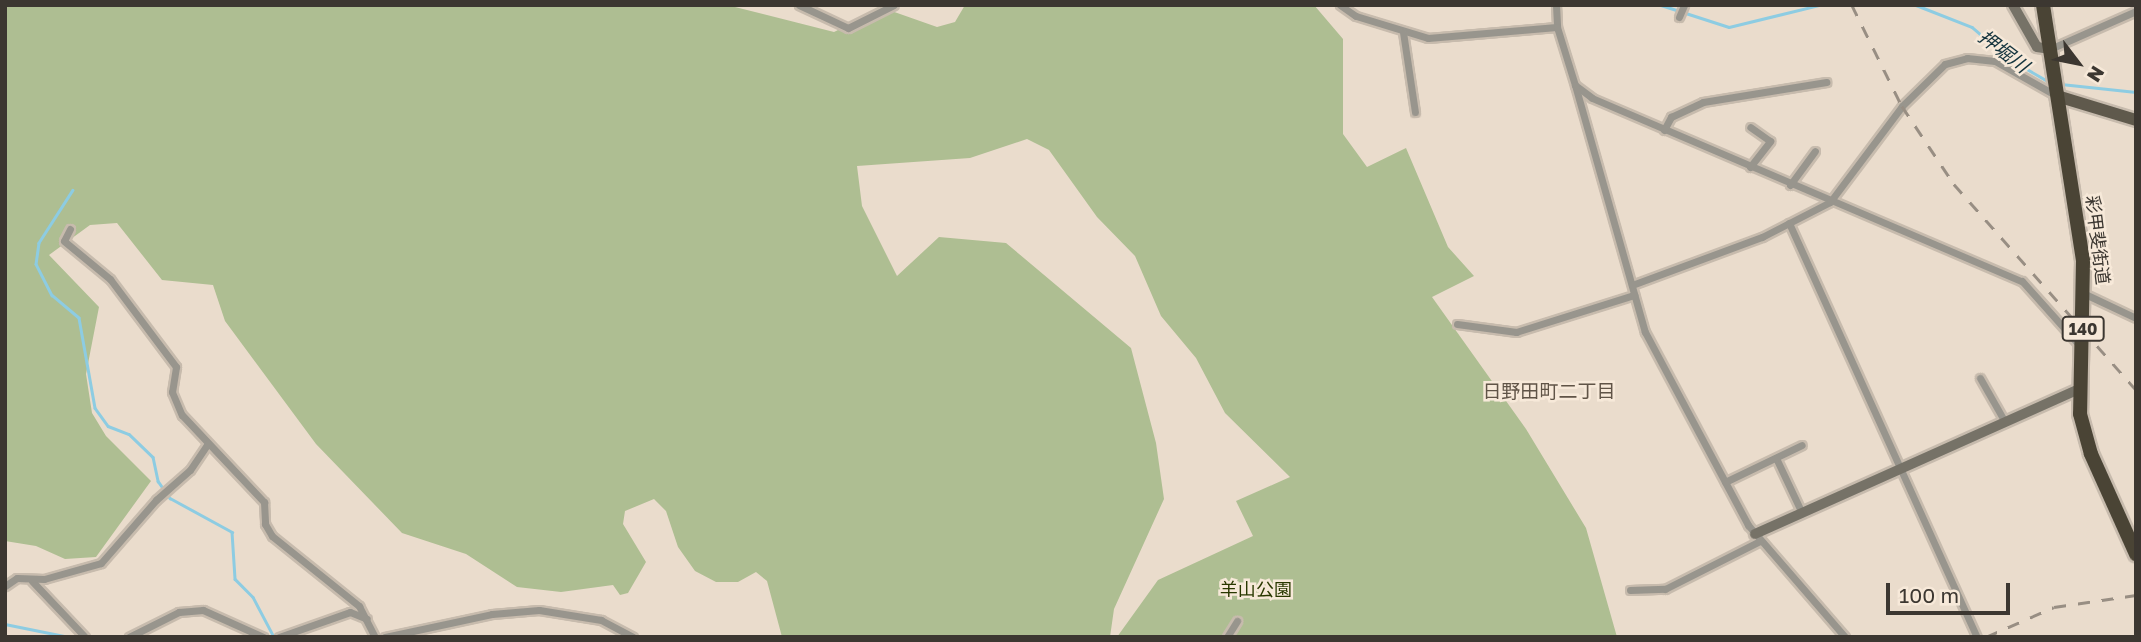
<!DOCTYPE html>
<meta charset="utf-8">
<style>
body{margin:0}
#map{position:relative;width:2141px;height:642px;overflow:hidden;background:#eadccc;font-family:"Golos Text","Noto Sans JP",sans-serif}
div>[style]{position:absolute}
.green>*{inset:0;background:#aebe92}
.stream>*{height:2.5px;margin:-1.25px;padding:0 1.25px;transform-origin:1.25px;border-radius:1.25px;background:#8dcce2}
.roads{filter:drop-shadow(2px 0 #c7bbad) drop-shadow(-2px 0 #c7bbad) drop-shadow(0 2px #c7bbad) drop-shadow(0 -2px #c7bbad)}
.street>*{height:7px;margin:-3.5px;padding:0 3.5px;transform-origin:3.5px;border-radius:3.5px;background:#98958d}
.secondary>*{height:10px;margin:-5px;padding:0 5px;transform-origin:5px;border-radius:5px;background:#767267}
.primary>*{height:12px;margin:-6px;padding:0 6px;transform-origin:6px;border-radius:6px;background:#5f594c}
.highway>*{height:14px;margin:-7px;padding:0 7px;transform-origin:7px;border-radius:7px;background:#4a4435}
.rail>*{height:2.5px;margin-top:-1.25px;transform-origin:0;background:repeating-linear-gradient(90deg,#988e83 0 12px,transparent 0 24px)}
span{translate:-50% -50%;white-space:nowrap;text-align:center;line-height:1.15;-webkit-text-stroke:5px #f7e9d9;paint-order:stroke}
.shield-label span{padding:2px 5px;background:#f7e9d9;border:2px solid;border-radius:5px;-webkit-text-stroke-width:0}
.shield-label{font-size:16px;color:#3c3731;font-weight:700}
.street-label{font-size:18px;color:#3c3731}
.park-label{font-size:18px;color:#293800}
.water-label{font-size:19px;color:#14333d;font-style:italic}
.neighbourhood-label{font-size:19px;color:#605447}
.frame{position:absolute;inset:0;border:7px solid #3c3731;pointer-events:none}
.north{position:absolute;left:2043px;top:28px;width:70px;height:70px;-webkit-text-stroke:5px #f7e9d9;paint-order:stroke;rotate:122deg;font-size:19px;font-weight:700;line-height:28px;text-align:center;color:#3c3731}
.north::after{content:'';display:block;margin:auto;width:24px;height:32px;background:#3c3731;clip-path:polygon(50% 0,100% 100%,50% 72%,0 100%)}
.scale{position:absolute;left:1886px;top:583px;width:124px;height:32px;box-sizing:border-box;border:4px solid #3c3731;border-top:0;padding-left:9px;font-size:21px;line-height:24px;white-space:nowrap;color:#3c3731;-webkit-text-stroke:5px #f7e9d9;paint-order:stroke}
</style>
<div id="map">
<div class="green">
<i style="clip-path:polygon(5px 5px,727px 5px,834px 32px,883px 8px,937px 27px,955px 22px,965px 5px,1314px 5px,1343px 39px,1343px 134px,1367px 167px,1406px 148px,1448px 247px,1474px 276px,1432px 297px,1526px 429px,1586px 528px,1617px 637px,1117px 637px,1158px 580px,1253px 536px,1236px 501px,1290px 477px,1225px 413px,1196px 358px,1161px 316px,1135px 256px,1097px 217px,1049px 150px,1027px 139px,970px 158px,857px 166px,862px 206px,897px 276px,939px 237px,1006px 243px,1131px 348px,1156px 443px,1164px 499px,1114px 609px,1110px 637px,782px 637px,767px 581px,756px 572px,738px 582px,716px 582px,695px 571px,678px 547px,666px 511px,654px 499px,625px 511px,623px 524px,646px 562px,628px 593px,620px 595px,613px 585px,561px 592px,517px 587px,466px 554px,402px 533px,316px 444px,225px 321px,213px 285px,162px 280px,117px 223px,90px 225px,49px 255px,99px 307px,86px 374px,92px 413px,106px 436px,151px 481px,96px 557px,65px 559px,36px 546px,5px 541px)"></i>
</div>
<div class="stream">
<i style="left:1661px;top:5px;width:71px;rotate:17.9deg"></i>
<i style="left:1729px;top:27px;width:93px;rotate:-13.7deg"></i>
<i style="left:1916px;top:5px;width:60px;rotate:21.4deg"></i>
<i style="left:1972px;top:27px;width:48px;rotate:40.7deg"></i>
<i style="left:2008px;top:58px;width:50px;rotate:30.2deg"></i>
<i style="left:2061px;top:84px;width:75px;rotate:6.1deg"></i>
<i style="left:73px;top:190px;width:63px;rotate:122.7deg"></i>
<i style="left:39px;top:243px;width:21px;rotate:98deg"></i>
<i style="left:36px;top:264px;width:35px;rotate:63deg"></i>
<i style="left:52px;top:295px;width:35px;rotate:40deg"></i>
<i style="left:79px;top:318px;width:91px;rotate:79.9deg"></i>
<i style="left:95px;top:408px;width:22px;rotate:54deg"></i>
<i style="left:108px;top:426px;width:22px;rotate:21deg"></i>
<i style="left:129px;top:434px;width:33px;rotate:44deg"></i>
<i style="left:153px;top:457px;width:25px;rotate:78deg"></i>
<i style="left:158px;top:481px;width:21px;rotate:55deg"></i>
<i style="left:170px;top:498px;width:71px;rotate:28.7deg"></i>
<i style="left:232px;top:532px;width:47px;rotate:86.3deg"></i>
<i style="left:235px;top:579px;width:25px;rotate:45deg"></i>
<i style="left:253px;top:597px;width:45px;rotate:62.3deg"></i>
<i style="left:5px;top:624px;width:65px;rotate:11.5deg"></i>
<i style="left:190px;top:637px;width:12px"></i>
</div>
<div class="roads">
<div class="street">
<i style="left:799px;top:5px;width:54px;rotate:25.1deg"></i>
<i style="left:848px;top:28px;width:51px;rotate:-26.6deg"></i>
<i style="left:1340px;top:5px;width:19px;rotate:35deg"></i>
<i style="left:1356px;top:16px;width:75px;rotate:17deg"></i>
<i style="left:1428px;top:38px;width:129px;rotate:-4.9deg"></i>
<i style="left:1556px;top:5px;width:22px;rotate:87deg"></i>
<i style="left:1557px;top:27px;width:61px;rotate:72.8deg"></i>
<i style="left:1575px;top:85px;width:21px;rotate:37deg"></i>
<i style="left:1592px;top:98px;width:467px;rotate:23.1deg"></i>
<i style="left:2022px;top:281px;width:89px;rotate:48.2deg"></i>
<i style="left:1679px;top:17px;width:13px;rotate:-67deg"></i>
<i style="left:1403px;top:32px;width:81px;rotate:81.5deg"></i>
<i style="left:2050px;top:49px;width:94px;rotate:-23.8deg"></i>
<i style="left:1575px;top:85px;width:257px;rotate:74.2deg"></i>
<i style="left:1645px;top:332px;width:219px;rotate:61.9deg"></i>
<i style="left:1748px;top:525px;width:148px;rotate:49.1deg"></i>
<i style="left:1664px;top:130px;width:15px;rotate:-62deg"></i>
<i style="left:1671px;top:117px;width:35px;rotate:-25deg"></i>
<i style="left:1703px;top:102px;width:125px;rotate:-9.2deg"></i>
<i style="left:1750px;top:167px;width:33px;rotate:-52deg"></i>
<i style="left:1770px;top:141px;width:24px;rotate:-145deg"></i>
<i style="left:1790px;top:185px;width:42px;rotate:-53.7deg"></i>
<i style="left:1789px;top:223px;width:455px;rotate:65.6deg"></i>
<i style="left:70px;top:229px;width:13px;rotate:117deg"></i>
<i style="left:64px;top:241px;width:60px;rotate:39.6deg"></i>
<i style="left:110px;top:279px;width:110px;rotate:53.1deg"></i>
<i style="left:176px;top:367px;width:25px;rotate:99deg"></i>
<i style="left:172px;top:392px;width:25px;rotate:67deg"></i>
<i style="left:182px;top:415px;width:120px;rotate:46.7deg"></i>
<i style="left:264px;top:502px;width:22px;rotate:87deg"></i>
<i style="left:265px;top:524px;width:14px;rotate:60deg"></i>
<i style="left:272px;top:536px;width:112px;rotate:38.8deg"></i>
<i style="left:359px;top:606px;width:35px;rotate:63deg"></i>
<i style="left:1632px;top:285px;width:139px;rotate:-20.3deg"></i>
<i style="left:1762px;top:237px;width:76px;rotate:-27.2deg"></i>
<i style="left:1830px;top:202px;width:120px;rotate:-53.1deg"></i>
<i style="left:1902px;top:106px;width:60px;rotate:-44.3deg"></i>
<i style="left:1945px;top:64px;width:23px;rotate:-15deg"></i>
<i style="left:1967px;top:58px;width:28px;rotate:6deg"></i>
<i style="left:1995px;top:61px;width:71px;rotate:29.4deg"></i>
<i style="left:2085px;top:294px;width:56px;rotate:25.2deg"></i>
<i style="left:1457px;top:324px;width:60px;rotate:7.7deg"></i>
<i style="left:1516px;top:332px;width:124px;rotate:-17.4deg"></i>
<i style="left:1980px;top:378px;width:51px;rotate:60.4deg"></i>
<i style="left:1776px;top:458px;width:61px;rotate:64.7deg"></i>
<i style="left:1725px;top:482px;width:85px;rotate:-25.7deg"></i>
<i style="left:32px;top:581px;width:77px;rotate:46.6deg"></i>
<i style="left:5px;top:586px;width:14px;rotate:-34deg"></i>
<i style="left:17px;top:578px;width:27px;rotate:2deg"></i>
<i style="left:44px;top:579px;width:59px;rotate:-15.7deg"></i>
<i style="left:101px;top:563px;width:84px;rotate:-48.9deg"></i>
<i style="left:156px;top:500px;width:45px;rotate:-41.4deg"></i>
<i style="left:190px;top:470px;width:32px;rotate:-56deg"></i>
<i style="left:1630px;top:590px;width:35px;rotate:-2deg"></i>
<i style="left:1665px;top:589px;width:106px;rotate:-26.8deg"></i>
<i style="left:129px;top:637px;width:56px;rotate:-26.6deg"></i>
<i style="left:179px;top:612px;width:24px;rotate:-5deg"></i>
<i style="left:203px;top:610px;width:66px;rotate:24.2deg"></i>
<i style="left:279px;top:637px;width:75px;rotate:-19.4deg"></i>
<i style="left:350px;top:612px;width:18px;rotate:22deg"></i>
<i style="left:385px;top:637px;width:109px;rotate:-12.1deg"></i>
<i style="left:492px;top:614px;width:47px;rotate:-4.9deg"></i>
<i style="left:539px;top:610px;width:63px;rotate:9.2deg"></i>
<i style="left:601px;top:620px;width:36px;rotate:28deg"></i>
<i style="left:1227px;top:637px;width:19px;rotate:-58deg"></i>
</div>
<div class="secondary">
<i style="left:2013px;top:5px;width:48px;rotate:60.3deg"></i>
<i style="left:2037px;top:47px;width:12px;rotate:9deg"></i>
<i style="left:1755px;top:534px;width:355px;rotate:-24.1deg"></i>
</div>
<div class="primary">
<i style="left:2057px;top:96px;width:83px;rotate:16.9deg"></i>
</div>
<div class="highway">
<i style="left:2043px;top:5px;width:259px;rotate:81.1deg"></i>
<i style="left:2083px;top:261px;width:153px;rotate:91.1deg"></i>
<i style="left:2080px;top:414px;width:41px;rotate:74.6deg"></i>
<i style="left:2091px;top:454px;width:110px;rotate:65.8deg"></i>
</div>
</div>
<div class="rail">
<i style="left:1852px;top:5px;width:113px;rotate:63.7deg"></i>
<i style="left:1902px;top:106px;width:94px;rotate:56.3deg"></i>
<i style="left:1954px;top:184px;width:275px;rotate:48.5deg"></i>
<i style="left:1986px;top:637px;width:74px;rotate:-23.8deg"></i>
<i style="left:2054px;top:607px;width:83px;rotate:-8.3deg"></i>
</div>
<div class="shield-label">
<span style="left:2083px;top:329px">140</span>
</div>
<div class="street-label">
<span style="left:2098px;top:240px;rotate:83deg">彩甲斐街道</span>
</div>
<div class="park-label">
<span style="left:1256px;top:589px">羊山公園</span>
</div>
<div class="water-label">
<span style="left:2004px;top:51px;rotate:37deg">押堀川</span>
</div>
<div class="neighbourhood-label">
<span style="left:1549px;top:391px">日野田町二丁目</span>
</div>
<div class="frame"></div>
<div class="north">N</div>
<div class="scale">100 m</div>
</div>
